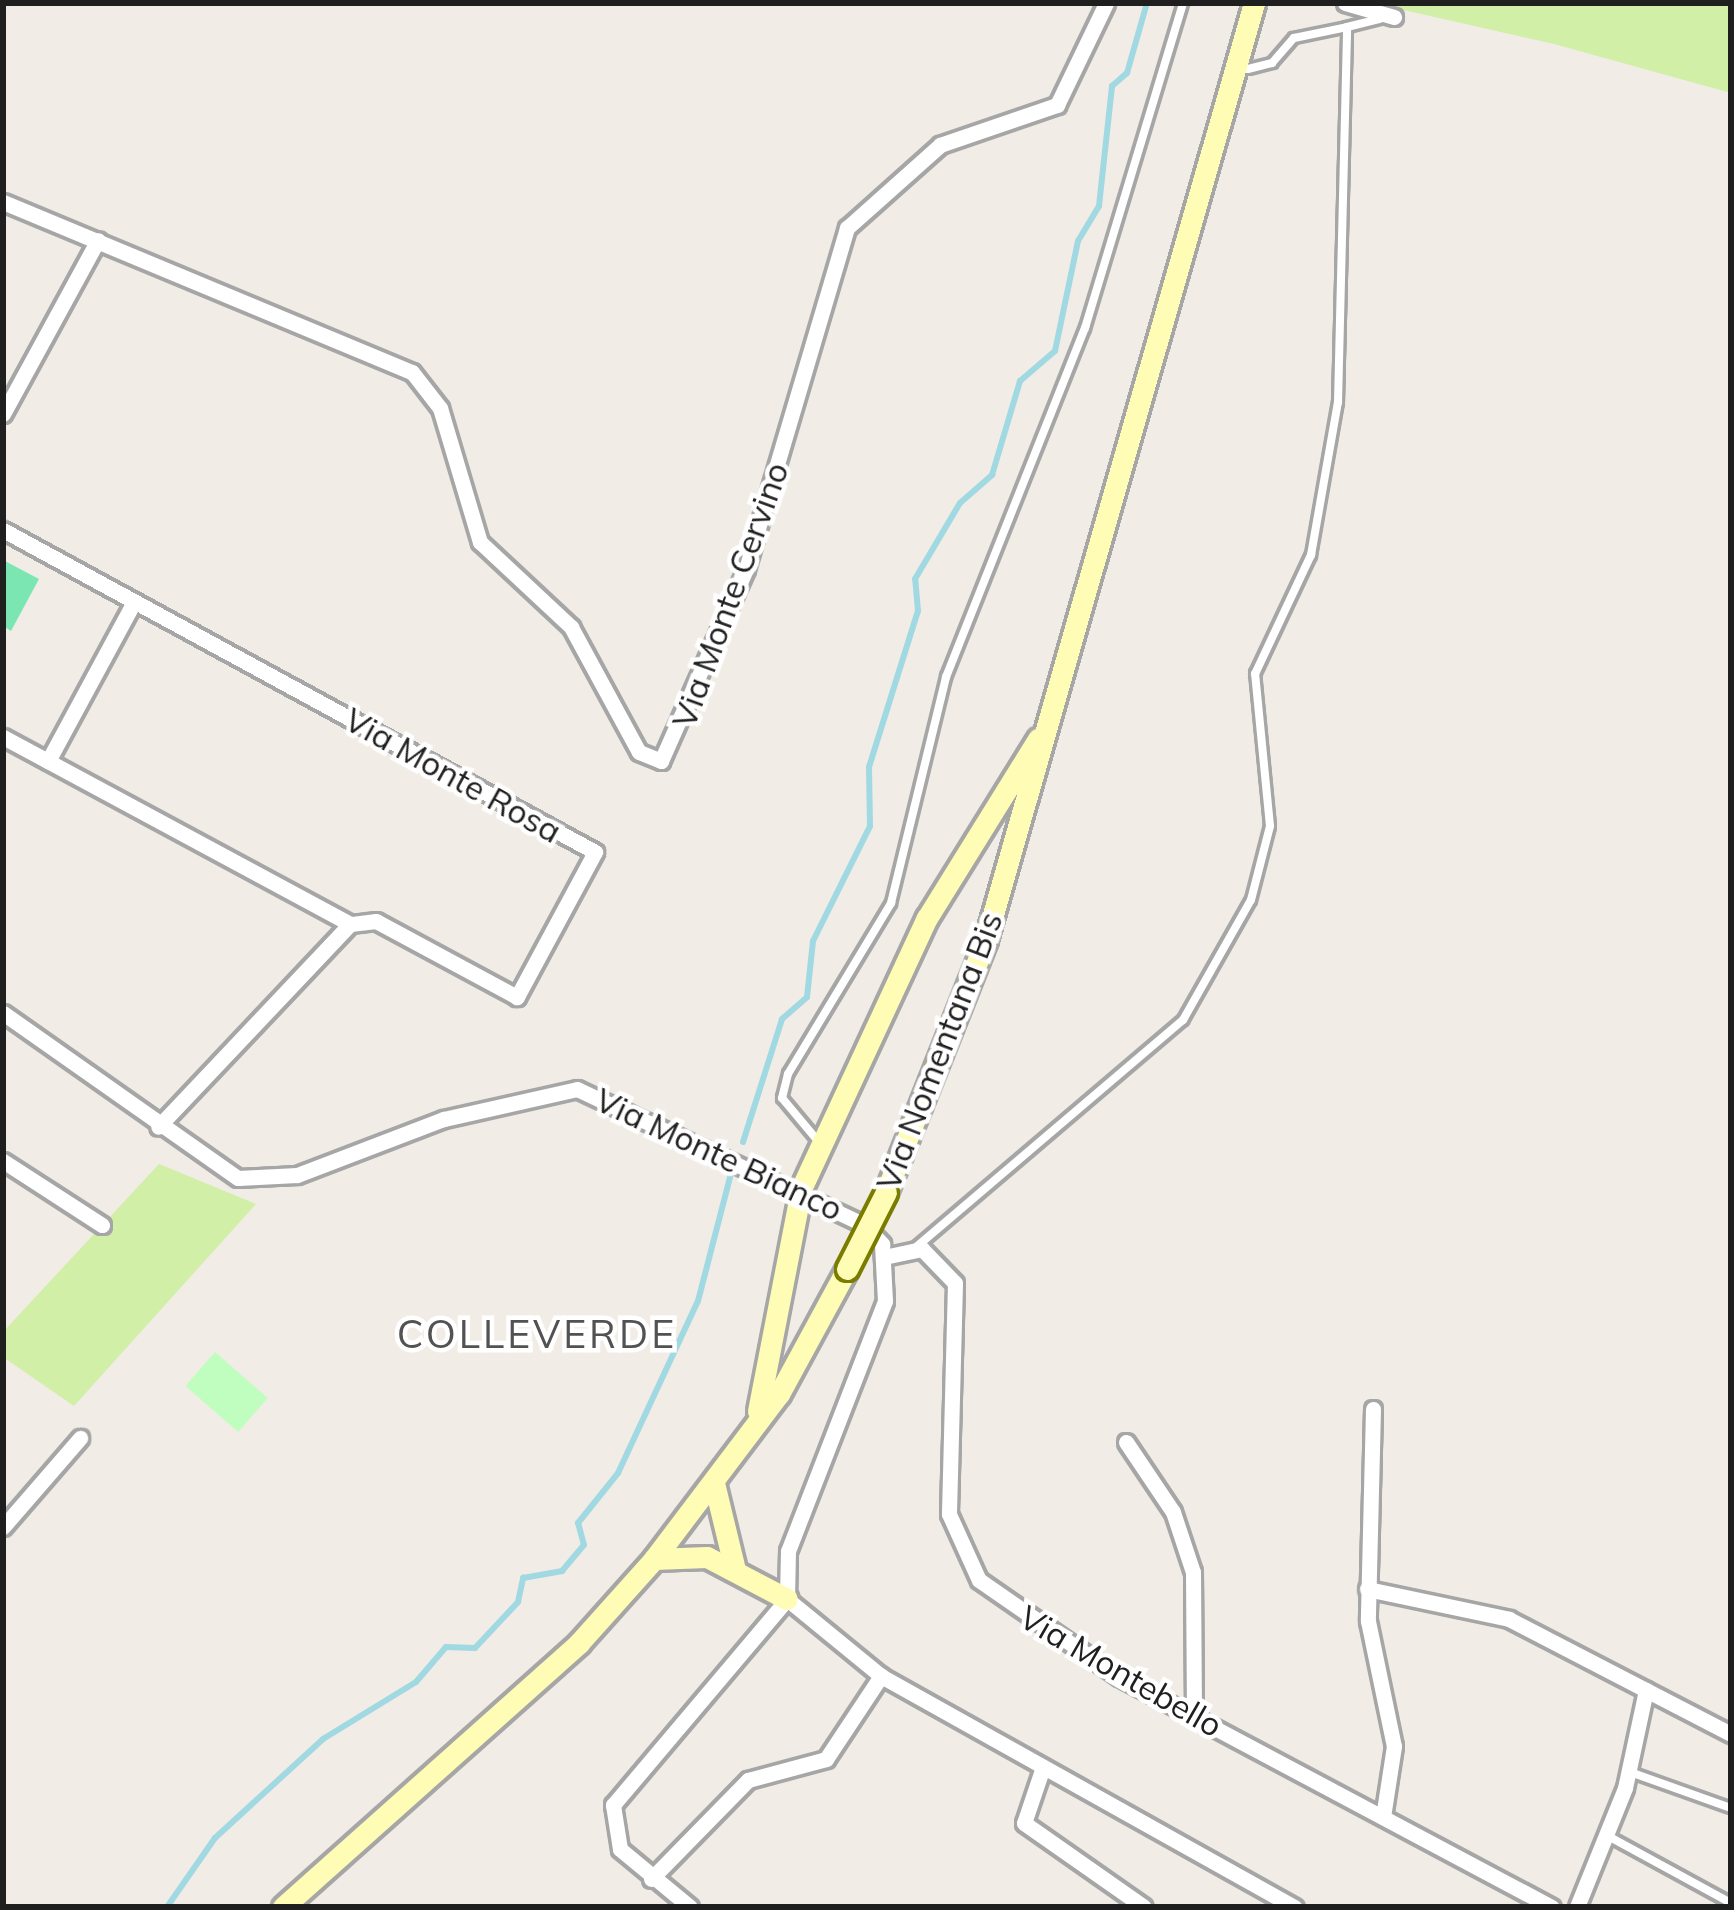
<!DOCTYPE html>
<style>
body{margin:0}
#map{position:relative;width:1734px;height:1910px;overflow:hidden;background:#f1ece5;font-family:Mulish,sans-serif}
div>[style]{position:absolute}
.grass>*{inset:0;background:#d1efa7}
.park>*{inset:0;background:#bffebe;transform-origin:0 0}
.pitch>*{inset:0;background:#7ce6b3}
.stream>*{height:6px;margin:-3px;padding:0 3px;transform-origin:3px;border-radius:3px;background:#a1d9e2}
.roads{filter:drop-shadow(3px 0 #a6a6a6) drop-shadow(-3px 0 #a6a6a6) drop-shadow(0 3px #a6a6a6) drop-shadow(0 -3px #a6a6a6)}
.lane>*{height:8px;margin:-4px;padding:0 4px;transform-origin:4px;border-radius:4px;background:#fff}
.street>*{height:15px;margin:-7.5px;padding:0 7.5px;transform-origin:7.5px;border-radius:7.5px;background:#fff}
.secondary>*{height:21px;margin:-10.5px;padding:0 10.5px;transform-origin:10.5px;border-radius:10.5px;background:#fffcb5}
.bridges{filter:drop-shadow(3px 0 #7a7c00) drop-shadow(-3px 0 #7a7c00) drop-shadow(0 3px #7a7c00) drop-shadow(0 -3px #7a7c00)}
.secondary-bridge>*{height:21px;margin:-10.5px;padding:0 10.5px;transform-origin:10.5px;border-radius:10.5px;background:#fffcb5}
span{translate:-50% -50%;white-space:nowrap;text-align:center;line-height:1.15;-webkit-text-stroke:9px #fff;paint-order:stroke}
.street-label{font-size:33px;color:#1f1f1f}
.quarter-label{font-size:39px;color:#525252;letter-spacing:3px}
.frame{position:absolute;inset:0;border:6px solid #1f1f1f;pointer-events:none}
</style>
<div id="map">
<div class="grass">
<i style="clip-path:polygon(1373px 3px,1731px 3px,1731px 93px,1554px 44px)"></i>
<i style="clip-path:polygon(159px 1164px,256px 1204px,74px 1406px,3px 1357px,3px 1332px)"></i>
</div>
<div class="park">
<i style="left:215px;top:1352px;width:70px;height:45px;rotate:41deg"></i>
</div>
<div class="pitch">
<i style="clip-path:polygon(3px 560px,39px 579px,11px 631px,3px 626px)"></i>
</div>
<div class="stream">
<i style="left:743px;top:1142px;width:129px;rotate:-72.4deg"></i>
<i style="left:782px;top:1019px;width:33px;rotate:-41deg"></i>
<i style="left:807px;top:997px;width:56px;rotate:-83.9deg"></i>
<i style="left:813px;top:941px;width:128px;rotate:-63.6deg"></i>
<i style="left:870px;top:826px;width:59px;rotate:-91deg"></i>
<i style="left:869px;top:767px;width:164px;rotate:-72.6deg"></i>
<i style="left:918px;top:611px;width:32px;rotate:-95deg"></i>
<i style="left:915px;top:579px;width:88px;rotate:-59.4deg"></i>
<i style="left:960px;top:503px;width:43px;rotate:-41.2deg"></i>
<i style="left:992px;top:475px;width:98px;rotate:-73.4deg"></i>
<i style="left:1020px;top:381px;width:46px;rotate:-40.6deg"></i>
<i style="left:1055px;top:351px;width:112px;rotate:-78.2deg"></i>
<i style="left:1078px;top:241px;width:41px;rotate:-59deg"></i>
<i style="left:1099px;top:206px;width:121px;rotate:-83.8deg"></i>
<i style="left:1112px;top:86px;width:20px;rotate:-41deg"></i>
<i style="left:1127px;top:73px;width:73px;rotate:-74.1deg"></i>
<i style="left:167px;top:1907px;width:84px;rotate:-55.2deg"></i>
<i style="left:215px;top:1838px;width:147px;rotate:-42.5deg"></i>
<i style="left:323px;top:1739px;width:109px;rotate:-31.5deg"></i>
<i style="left:416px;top:1682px;width:46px;rotate:-49.4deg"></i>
<i style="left:446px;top:1647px;width:29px;rotate:2deg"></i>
<i style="left:475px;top:1648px;width:63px;rotate:-46.9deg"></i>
<i style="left:518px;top:1602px;width:25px;rotate:-78deg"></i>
<i style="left:523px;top:1578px;width:40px;rotate:-10deg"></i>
<i style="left:562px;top:1571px;width:34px;rotate:-50deg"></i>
<i style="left:584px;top:1545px;width:23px;rotate:-105deg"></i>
<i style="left:578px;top:1523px;width:64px;rotate:-51.3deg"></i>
<i style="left:618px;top:1473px;width:190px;rotate:-65.1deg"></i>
<i style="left:698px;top:1301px;width:139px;rotate:-75.5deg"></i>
</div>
<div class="roads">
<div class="lane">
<i style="left:1248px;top:69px;width:25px;rotate:-14deg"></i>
<i style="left:1272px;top:63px;width:33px;rotate:-49deg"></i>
<i style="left:1294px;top:38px;width:54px;rotate:-11.7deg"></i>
<i style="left:818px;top:1141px;width:56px;rotate:-129.9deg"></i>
<i style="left:782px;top:1098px;width:25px;rotate:-76deg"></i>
<i style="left:788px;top:1074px;width:200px;rotate:-58.9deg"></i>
<i style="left:891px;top:903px;width:233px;rotate:-76.3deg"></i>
<i style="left:946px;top:677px;width:376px;rotate:-68.3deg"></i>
<i style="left:1085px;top:328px;width:339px;rotate:-73.2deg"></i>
<i style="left:915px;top:1248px;width:352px;rotate:-40.4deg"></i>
<i style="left:1183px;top:1020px;width:138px;rotate:-60.5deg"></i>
<i style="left:1251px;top:900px;width:76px;rotate:-75.6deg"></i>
<i style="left:1270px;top:826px;width:153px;rotate:-95.6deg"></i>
<i style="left:1255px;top:674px;width:132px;rotate:-64.8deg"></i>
<i style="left:1311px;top:555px;width:155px;rotate:-80deg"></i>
<i style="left:1338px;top:402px;width:375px;rotate:-88.6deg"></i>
<i style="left:1347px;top:27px;width:34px;rotate:-14deg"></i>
<i style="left:1630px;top:1772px;width:107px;rotate:19.6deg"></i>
<i style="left:1608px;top:1836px;width:140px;rotate:28.6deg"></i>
</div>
<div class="street">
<i style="left:1345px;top:3px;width:51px;rotate:15.9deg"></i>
<i style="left:3px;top:202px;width:443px;rotate:22.6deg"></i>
<i style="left:412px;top:372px;width:46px;rotate:52.1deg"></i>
<i style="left:440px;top:408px;width:140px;rotate:73.4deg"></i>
<i style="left:480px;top:542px;width:125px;rotate:43deg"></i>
<i style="left:571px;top:627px;width:142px;rotate:61.5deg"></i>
<i style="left:639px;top:752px;width:24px;rotate:22deg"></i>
<i style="left:661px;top:761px;width:210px;rotate:-66.1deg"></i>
<i style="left:746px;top:569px;width:356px;rotate:-73.5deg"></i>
<i style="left:847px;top:228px;width:125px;rotate:-41.7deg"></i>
<i style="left:940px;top:145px;width:124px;rotate:-18.9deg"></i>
<i style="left:1057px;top:105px;width:113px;rotate:-64.3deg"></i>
<i style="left:3px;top:414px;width:198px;rotate:-61.4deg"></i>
<i style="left:3px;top:530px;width:674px;rotate:28.54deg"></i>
<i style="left:595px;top:852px;width:165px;rotate:118.3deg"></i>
<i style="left:517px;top:997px;width:160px;rotate:-151.7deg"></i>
<i style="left:376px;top:921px;width:26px;rotate:173deg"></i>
<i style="left:3px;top:737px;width:394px;rotate:28.3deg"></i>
<i style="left:350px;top:924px;width:279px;rotate:133.4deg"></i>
<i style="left:48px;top:761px;width:181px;rotate:-61.6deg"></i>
<i style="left:3px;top:1013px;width:287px;rotate:35.1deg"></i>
<i style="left:238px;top:1178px;width:59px;rotate:-2.9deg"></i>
<i style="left:297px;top:1175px;width:157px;rotate:-20.9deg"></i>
<i style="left:444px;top:1119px;width:136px;rotate:-12.7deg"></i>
<i style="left:577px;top:1089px;width:316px;rotate:25.3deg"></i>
<i style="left:863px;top:1224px;width:28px;rotate:46deg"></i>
<i style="left:882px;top:1244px;width:57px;rotate:87deg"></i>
<i style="left:885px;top:1301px;width:268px;rotate:111.2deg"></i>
<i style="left:788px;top:1551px;width:48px;rotate:91.2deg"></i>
<i style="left:787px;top:1599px;width:122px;rotate:39.3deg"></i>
<i style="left:881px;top:1676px;width:474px;rotate:29.2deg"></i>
<i style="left:3px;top:1161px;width:118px;rotate:32.9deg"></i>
<i style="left:884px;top:1257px;width:39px;rotate:-12deg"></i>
<i style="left:922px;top:1249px;width:47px;rotate:45.9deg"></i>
<i style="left:955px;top:1283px;width:231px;rotate:91.5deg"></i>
<i style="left:949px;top:1514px;width:72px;rotate:65.6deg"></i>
<i style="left:979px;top:1580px;width:170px;rotate:34.7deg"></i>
<i style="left:1119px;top:1677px;width:490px;rotate:28deg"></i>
<i style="left:1373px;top:1409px;width:212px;rotate:91.4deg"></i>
<i style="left:1368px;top:1621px;width:128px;rotate:78.3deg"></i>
<i style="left:1394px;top:1746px;width:72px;rotate:98.8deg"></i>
<i style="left:1126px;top:1442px;width:84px;rotate:56.1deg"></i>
<i style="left:1173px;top:1512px;width:63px;rotate:71.6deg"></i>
<i style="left:1193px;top:1572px;width:144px;rotate:89.6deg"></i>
<i style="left:3px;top:1527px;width:118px;rotate:-49.1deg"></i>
<i style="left:1367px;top:1589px;width:145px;rotate:11.9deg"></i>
<i style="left:1509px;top:1619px;width:154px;rotate:27.4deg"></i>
<i style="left:1646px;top:1690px;width:100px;rotate:102.1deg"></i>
<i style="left:1625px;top:1788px;width:128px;rotate:112deg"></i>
<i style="left:1646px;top:1690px;width:96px;rotate:27.4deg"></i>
<i style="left:1043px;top:1767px;width:59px;rotate:108.7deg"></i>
<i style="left:1024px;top:1823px;width:146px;rotate:35deg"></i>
<i style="left:651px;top:1879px;width:139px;rotate:-45.6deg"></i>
<i style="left:748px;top:1780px;width:81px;rotate:-15.1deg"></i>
<i style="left:826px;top:1759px;width:100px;rotate:-56.5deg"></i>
<i style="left:690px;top:1907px;width:91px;rotate:-140.4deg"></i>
<i style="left:620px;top:1849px;width:45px;rotate:-99deg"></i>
<i style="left:613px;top:1805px;width:270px;rotate:-49.8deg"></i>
</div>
<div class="secondary">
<i style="left:886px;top:1192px;width:272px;rotate:-68.4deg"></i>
<i style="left:986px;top:939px;width:974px;rotate:-74.02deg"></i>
<i style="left:758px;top:1411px;width:226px;rotate:-79deg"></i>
<i style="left:801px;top:1189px;width:299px;rotate:-65.1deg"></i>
<i style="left:927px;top:918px;width:211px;rotate:-58.2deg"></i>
<i style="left:714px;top:1483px;width:89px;rotate:76.4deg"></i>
<i style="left:654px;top:1559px;width:53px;rotate:-2.2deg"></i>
<i style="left:707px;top:1557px;width:90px;rotate:27.7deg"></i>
<i style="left:283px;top:1907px;width:397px;rotate:-41.7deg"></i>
<i style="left:579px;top:1643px;width:113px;rotate:-48.2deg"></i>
<i style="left:654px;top:1559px;width:207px;rotate:-52.9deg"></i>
<i style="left:779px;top:1394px;width:142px;rotate:-61.5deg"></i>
</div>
</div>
<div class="bridges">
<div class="secondary-bridge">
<i style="left:847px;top:1269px;width:86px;rotate:-63.1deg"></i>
</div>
</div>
<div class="street-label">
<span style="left:730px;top:595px;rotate:-70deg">Via Monte Cervino</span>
<span style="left:453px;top:775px;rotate:29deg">Via Monte Rosa</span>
<span style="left:939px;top:1051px;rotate:-69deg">Via Nomentana Bis</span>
<span style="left:719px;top:1154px;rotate:25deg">Via Monte Bianco</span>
<span style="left:1121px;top:1671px;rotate:30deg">Via Montebello</span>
</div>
<div class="quarter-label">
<span style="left:537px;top:1334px">COLLEVERDE</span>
</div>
<div class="frame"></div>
</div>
